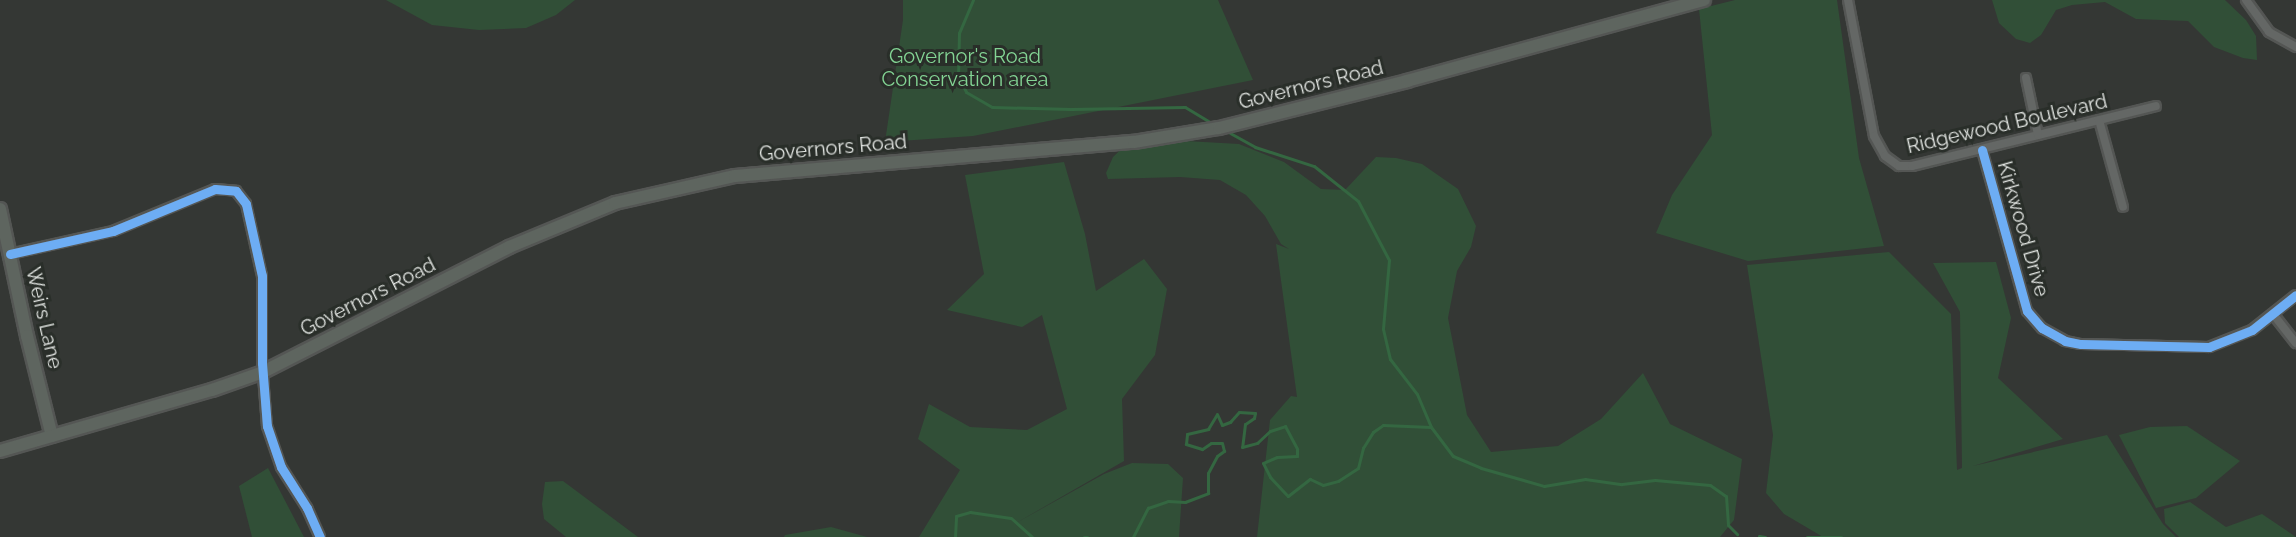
<!DOCTYPE html>
<style>
body{margin:0}
#map{position:relative;width:2296px;height:537px;overflow:hidden;background:#343734;font-family:Raleway,sans-serif}
div>[style]{position:absolute}
.green>*{inset:0;background:#314f37}
.stream>*{height:3px;margin:-1.5px;padding:0 1.5px;transform-origin:1.5px;border-radius:1.5px;background:#346741}
.roads{filter:drop-shadow(2px 0 #545654) drop-shadow(-2px 0 #545654) drop-shadow(0 2px #545654) drop-shadow(0 -2px #545654)}
.street>*{height:8px;margin:-4px;padding:0 4px;transform-origin:4px;border-radius:4px;background:#646765}
.secondary>*{height:12px;margin:-6px;padding:0 6px;transform-origin:6px;border-radius:6px;background:#5e655f}
.cycleway>*{height:9px;margin:-4.5px;padding:0 4.5px;transform-origin:4.5px;border-radius:4.5px;background:#6dadf4}
span{translate:-50% -50%;white-space:nowrap;text-align:center;line-height:1.15;-webkit-text-stroke:6px #292e29;paint-order:stroke}
.park-label{font-size:20px;color:#83d494}
.street-label{font-size:20px;color:#e1e4e1}
</style>
<div id="map">
<div class="green">
<i style="clip-path:polygon(386px 0,575px 0,556px 15px,526px 28px,479px 30px,432px 25px)"></i>
<i style="clip-path:polygon(903px 0,1218px 0,1253px 80px,973px 136px,885px 142px,903px 20px)"></i>
<i style="clip-path:polygon(1735px 0,1837px 0,1859px 158px,1884px 246px,1748px 261px,1656px 233px,1672px 195px,1712px 135px,1699px 9px)"></i>
<i style="clip-path:polygon(1992px 0,2225px 0,2246px 20px,2256px 36px,2257px 60px,2243px 58px,2214px 47px,2188px 21px,2136px 19px,2105px 2px,2072px 5px,2056px 10px,2041px 35px,2030px 43px,2016px 39px,1999px 23px)"></i>
<i style="clip-path:polygon(1133px 138px,1239px 144px,1284px 162px,1321px 189px,1345px 190px,1376px 157px,1396px 158px,1422px 164px,1458px 189px,1476px 226px,1471px 247px,1457px 271px,1448px 318px,1467px 415px,1491px 452px,1558px 446px,1601px 419px,1643px 373px,1670px 424px,1742px 459px,1734px 520px,1720px 537px,1257px 537px,1270px 420px,1291px 396px,1297px 397px,1276px 244px,1289px 249px,1281px 244px,1265px 216px,1246px 195px,1220px 180px,1180px 177px,1108px 179px,1106px 173px,1113px 157px)"></i>
<i style="clip-path:polygon(1064px 162px,1085px 234px,1096px 291px,1144px 259px,1167px 289px,1155px 355px,1122px 399px,1124px 461px,1016px 523px,1104px 474px,1132px 463px,1168px 464px,1183px 478px,1179px 537px,919px 537px,960px 470px,918px 439px,929px 404px,970px 427px,1027px 430px,1067px 409px,1042px 315px,1022px 327px,947px 310px,984px 274px,965px 175px)"></i>
<i style="clip-path:polygon(1889px 252px,1951px 314px,1957px 470px,1962px 468px,1960px 312px,1933px 263px,1996px 262px,2011px 318px,1998px 378px,2063px 439px,1973px 466px,2107px 435px,2163px 524px,2176px 537px,1823px 537px,1784px 514px,1766px 493px,1773px 435px,1747px 265px)"></i>
<i style="clip-path:polygon(2187px 426px,2240px 461px,2196px 498px,2156px 508px,2119px 435px,2150px 427px)"></i>
<i style="clip-path:polygon(268px 468px,304px 537px,252px 537px,239px 486px)"></i>
<i style="clip-path:polygon(563px 481px,638px 537px,566px 537px,544px 519px,542px 504px,545px 482px)"></i>
<i style="clip-path:polygon(2190px 502px,2226px 527px,2262px 514px,2296px 537px,2179px 537px,2165px 523px,2164px 509px)"></i>
<i style="clip-path:polygon(831px 527px,867px 537px,784px 537px,785px 535px)"></i>
</div>
<div class="stream">
<i style="left:973px;top:0;width:36px;rotate:113deg"></i>
<i style="left:959px;top:33px;width:43px;rotate:91.3deg"></i>
<i style="left:958px;top:76px;width:18px;rotate:63deg"></i>
<i style="left:966px;top:92px;width:30px;rotate:30deg"></i>
<i style="left:992px;top:107px;width:79px;rotate:1.5deg"></i>
<i style="left:1071px;top:109px;width:114px;rotate:-1deg"></i>
<i style="left:1185px;top:107px;width:29px;rotate:31deg"></i>
<i style="left:1230px;top:133px;width:29px;rotate:29deg"></i>
<i style="left:1255px;top:147px;width:62px;rotate:17.9deg"></i>
<i style="left:1314px;top:166px;width:56px;rotate:38.5deg"></i>
<i style="left:1358px;top:201px;width:67px;rotate:62.3deg"></i>
<i style="left:1389px;top:260px;width:69px;rotate:95deg"></i>
<i style="left:1383px;top:329px;width:31px;rotate:77deg"></i>
<i style="left:1390px;top:359px;width:44px;rotate:52.4deg"></i>
<i style="left:1417px;top:394px;width:36px;rotate:67deg"></i>
<i style="left:1431px;top:427px;width:36px;rotate:53deg"></i>
<i style="left:1453px;top:456px;width:30px;rotate:23deg"></i>
<i style="left:1481px;top:468px;width:66px;rotate:15.9deg"></i>
<i style="left:1544px;top:486px;width:42px;rotate:-9.7deg"></i>
<i style="left:1585px;top:479px;width:37px;rotate:8deg"></i>
<i style="left:1622px;top:484px;width:33px;rotate:-7deg"></i>
<i style="left:1655px;top:480px;width:55px;rotate:5.2deg"></i>
<i style="left:1710px;top:485px;width:19px;rotate:35deg"></i>
<i style="left:1726px;top:496px;width:29px;rotate:86deg"></i>
<i style="left:1728px;top:525px;width:13px;rotate:45deg"></i>
<i style="left:1759px;top:536px;width:6px;rotate:9deg"></i>
<i style="left:955px;top:537px;width:21px;rotate:-87deg"></i>
<i style="left:956px;top:516px;width:15px;rotate:-16deg"></i>
<i style="left:970px;top:512px;width:41px;rotate:8.3deg"></i>
<i style="left:1011px;top:518px;width:28px;rotate:42deg"></i>
<i style="left:1084px;top:537px;width:3px"></i>
<i style="left:1133px;top:537px;width:33px;rotate:-63deg"></i>
<i style="left:1148px;top:508px;width:21px;rotate:-19deg"></i>
<i style="left:1168px;top:501px;width:17px;rotate:3deg"></i>
<i style="left:1185px;top:502px;width:25px;rotate:-21deg"></i>
<i style="left:1208px;top:493px;width:20px;rotate:-90deg"></i>
<i style="left:1208px;top:473px;width:19px;rotate:-62deg"></i>
<i style="left:1217px;top:456px;width:9px;rotate:-36deg"></i>
<i style="left:1224px;top:451px;width:8px;rotate:-104deg"></i>
<i style="left:1222px;top:443px;width:11px;rotate:180deg"></i>
<i style="left:1211px;top:443px;width:11px;rotate:146deg"></i>
<i style="left:1202px;top:449px;width:17px;rotate:-163deg"></i>
<i style="left:1186px;top:444px;width:10px;rotate:-84deg"></i>
<i style="left:1187px;top:434px;width:22px;rotate:-13deg"></i>
<i style="left:1208px;top:429px;width:17px;rotate:-59deg"></i>
<i style="left:1217px;top:414px;width:12px;rotate:66deg"></i>
<i style="left:1222px;top:425px;width:9px;rotate:-21deg"></i>
<i style="left:1230px;top:422px;width:13px;rotate:-48deg"></i>
<i style="left:1239px;top:412px;width:16px;rotate:4deg"></i>
<i style="left:1255px;top:413px;width:5px;rotate:101deg"></i>
<i style="left:1254px;top:418px;width:11px;rotate:146deg"></i>
<i style="left:1245px;top:424px;width:23px;rotate:97deg"></i>
<i style="left:1242px;top:447px;width:16px;rotate:-15deg"></i>
<i style="left:1257px;top:443px;width:18px;rotate:-43deg"></i>
<i style="left:1270px;top:431px;width:16px;rotate:-18deg"></i>
<i style="left:1285px;top:426px;width:26px;rotate:62deg"></i>
<i style="left:1297px;top:449px;width:7px;rotate:90deg"></i>
<i style="left:1297px;top:456px;width:20px;rotate:177deg"></i>
<i style="left:1277px;top:457px;width:15px;rotate:157deg"></i>
<i style="left:1263px;top:463px;width:16px;rotate:63deg"></i>
<i style="left:1270px;top:477px;width:26px;rotate:47deg"></i>
<i style="left:1288px;top:496px;width:28px;rotate:-38deg"></i>
<i style="left:1310px;top:479px;width:14px;rotate:25deg"></i>
<i style="left:1323px;top:485px;width:16px;rotate:-15deg"></i>
<i style="left:1338px;top:481px;width:24px;rotate:-33deg"></i>
<i style="left:1358px;top:468px;width:21px;rotate:-76deg"></i>
<i style="left:1363px;top:448px;width:19px;rotate:-58deg"></i>
<i style="left:1373px;top:432px;width:12px;rotate:-35deg"></i>
<i style="left:1383px;top:425px;width:48px;rotate:2.4deg"></i>
<i style="left:1807px;top:537px;width:34px"></i>
</div>
<div class="roads">
<div class="street">
<i style="left:1848px;top:0;width:138px;rotate:79.2deg"></i>
<i style="left:1874px;top:136px;width:23px;rotate:61deg"></i>
<i style="left:1885px;top:156px;width:17px;rotate:36deg"></i>
<i style="left:1899px;top:166px;width:13px"></i>
<i style="left:1912px;top:166px;width:251px;rotate:-13.8deg"></i>
<i style="left:2246px;top:0;width:39px;rotate:54deg"></i>
<i style="left:2269px;top:32px;width:31px;rotate:29deg"></i>
<i style="left:2026px;top:78px;width:58px;rotate:78.1deg"></i>
<i style="left:2099px;top:120px;width:90px;rotate:74.6deg"></i>
<i style="left:1982px;top:150px;width:167px;rotate:74.4deg"></i>
<i style="left:2027px;top:311px;width:23px;rotate:49deg"></i>
<i style="left:2042px;top:328px;width:26px;rotate:29deg"></i>
<i style="left:2065px;top:341px;width:16px;rotate:11deg"></i>
<i style="left:2081px;top:344px;width:128px;rotate:1.3deg"></i>
<i style="left:2209px;top:347px;width:46px;rotate:-21.6deg"></i>
<i style="left:2252px;top:330px;width:56px;rotate:-38.5deg"></i>
<i style="left:10px;top:254px;width:106px;rotate:-12.6deg"></i>
<i style="left:113px;top:231px;width:110px;rotate:-22.4deg"></i>
<i style="left:215px;top:189px;width:21px;rotate:5deg"></i>
<i style="left:236px;top:191px;width:16px;rotate:52deg"></i>
<i style="left:246px;top:204px;width:74px;rotate:77.5deg"></i>
<i style="left:262px;top:276px;width:87px;rotate:90deg"></i>
<i style="left:262px;top:363px;width:63px;rotate:85.5deg"></i>
<i style="left:267px;top:426px;width:43px;rotate:71.1deg"></i>
<i style="left:281px;top:467px;width:49px;rotate:57.6deg"></i>
<i style="left:307px;top:508px;width:32px;rotate:66deg"></i>
<i style="left:2273px;top:314px;width:37px;rotate:52deg"></i>
</div>
<div class="secondary">
<i style="left:0;top:209px;width:130px;rotate:78deg"></i>
<i style="left:27px;top:336px;width:103px;rotate:76deg"></i>
<i style="left:0;top:451px;width:221px;rotate:-16.1deg"></i>
<i style="left:212px;top:390px;width:54px;rotate:-19.4deg"></i>
<i style="left:263px;top:372px;width:276px;rotate:-26.9deg"></i>
<i style="left:509px;top:247px;width:115px;rotate:-22.5deg"></i>
<i style="left:615px;top:203px;width:123px;rotate:-12.7deg"></i>
<i style="left:735px;top:176px;width:400px;rotate:-4.9deg"></i>
<i style="left:1134px;top:142px;width:86px;rotate:-9.4deg"></i>
<i style="left:1219px;top:128px;width:194px;rotate:-14deg"></i>
<i style="left:1407px;top:81px;width:308px;rotate:-15.3deg"></i>
</div>
</div>
<div class="cycleway">
<i style="left:1982px;top:150px;width:167px;rotate:74.4deg"></i>
<i style="left:2027px;top:311px;width:23px;rotate:49deg"></i>
<i style="left:2042px;top:328px;width:26px;rotate:29deg"></i>
<i style="left:2065px;top:341px;width:16px;rotate:11deg"></i>
<i style="left:2081px;top:344px;width:128px;rotate:1.3deg"></i>
<i style="left:2209px;top:347px;width:46px;rotate:-21.6deg"></i>
<i style="left:2252px;top:330px;width:56px;rotate:-38.5deg"></i>
<i style="left:10px;top:254px;width:106px;rotate:-12.6deg"></i>
<i style="left:113px;top:231px;width:110px;rotate:-22.4deg"></i>
<i style="left:215px;top:189px;width:21px;rotate:5deg"></i>
<i style="left:236px;top:191px;width:16px;rotate:52deg"></i>
<i style="left:246px;top:204px;width:74px;rotate:77.5deg"></i>
<i style="left:262px;top:276px;width:87px;rotate:90deg"></i>
<i style="left:262px;top:363px;width:63px;rotate:85.5deg"></i>
<i style="left:267px;top:426px;width:43px;rotate:71.1deg"></i>
<i style="left:281px;top:467px;width:49px;rotate:57.6deg"></i>
<i style="left:307px;top:508px;width:32px;rotate:66deg"></i>
</div>
<div class="park-label">
<span style="left:965px;top:68px">Governor's Road<br>Conservation area</span>
</div>
<div class="street-label">
<span style="left:1311px;top:85px;rotate:-14deg">Governors Road</span>
<span style="left:2007px;top:124px;rotate:-13deg">Ridgewood Boulevard</span>
<span style="left:833px;top:148px;rotate:-5deg">Governors Road</span>
<span style="left:2023px;top:229px;rotate:74deg">Kirkwood Drive</span>
<span style="left:368px;top:297px;rotate:-27deg">Governors Road</span>
<span style="left:44px;top:318px;rotate:77deg">Weirs Lane</span>
</div>
</div>
